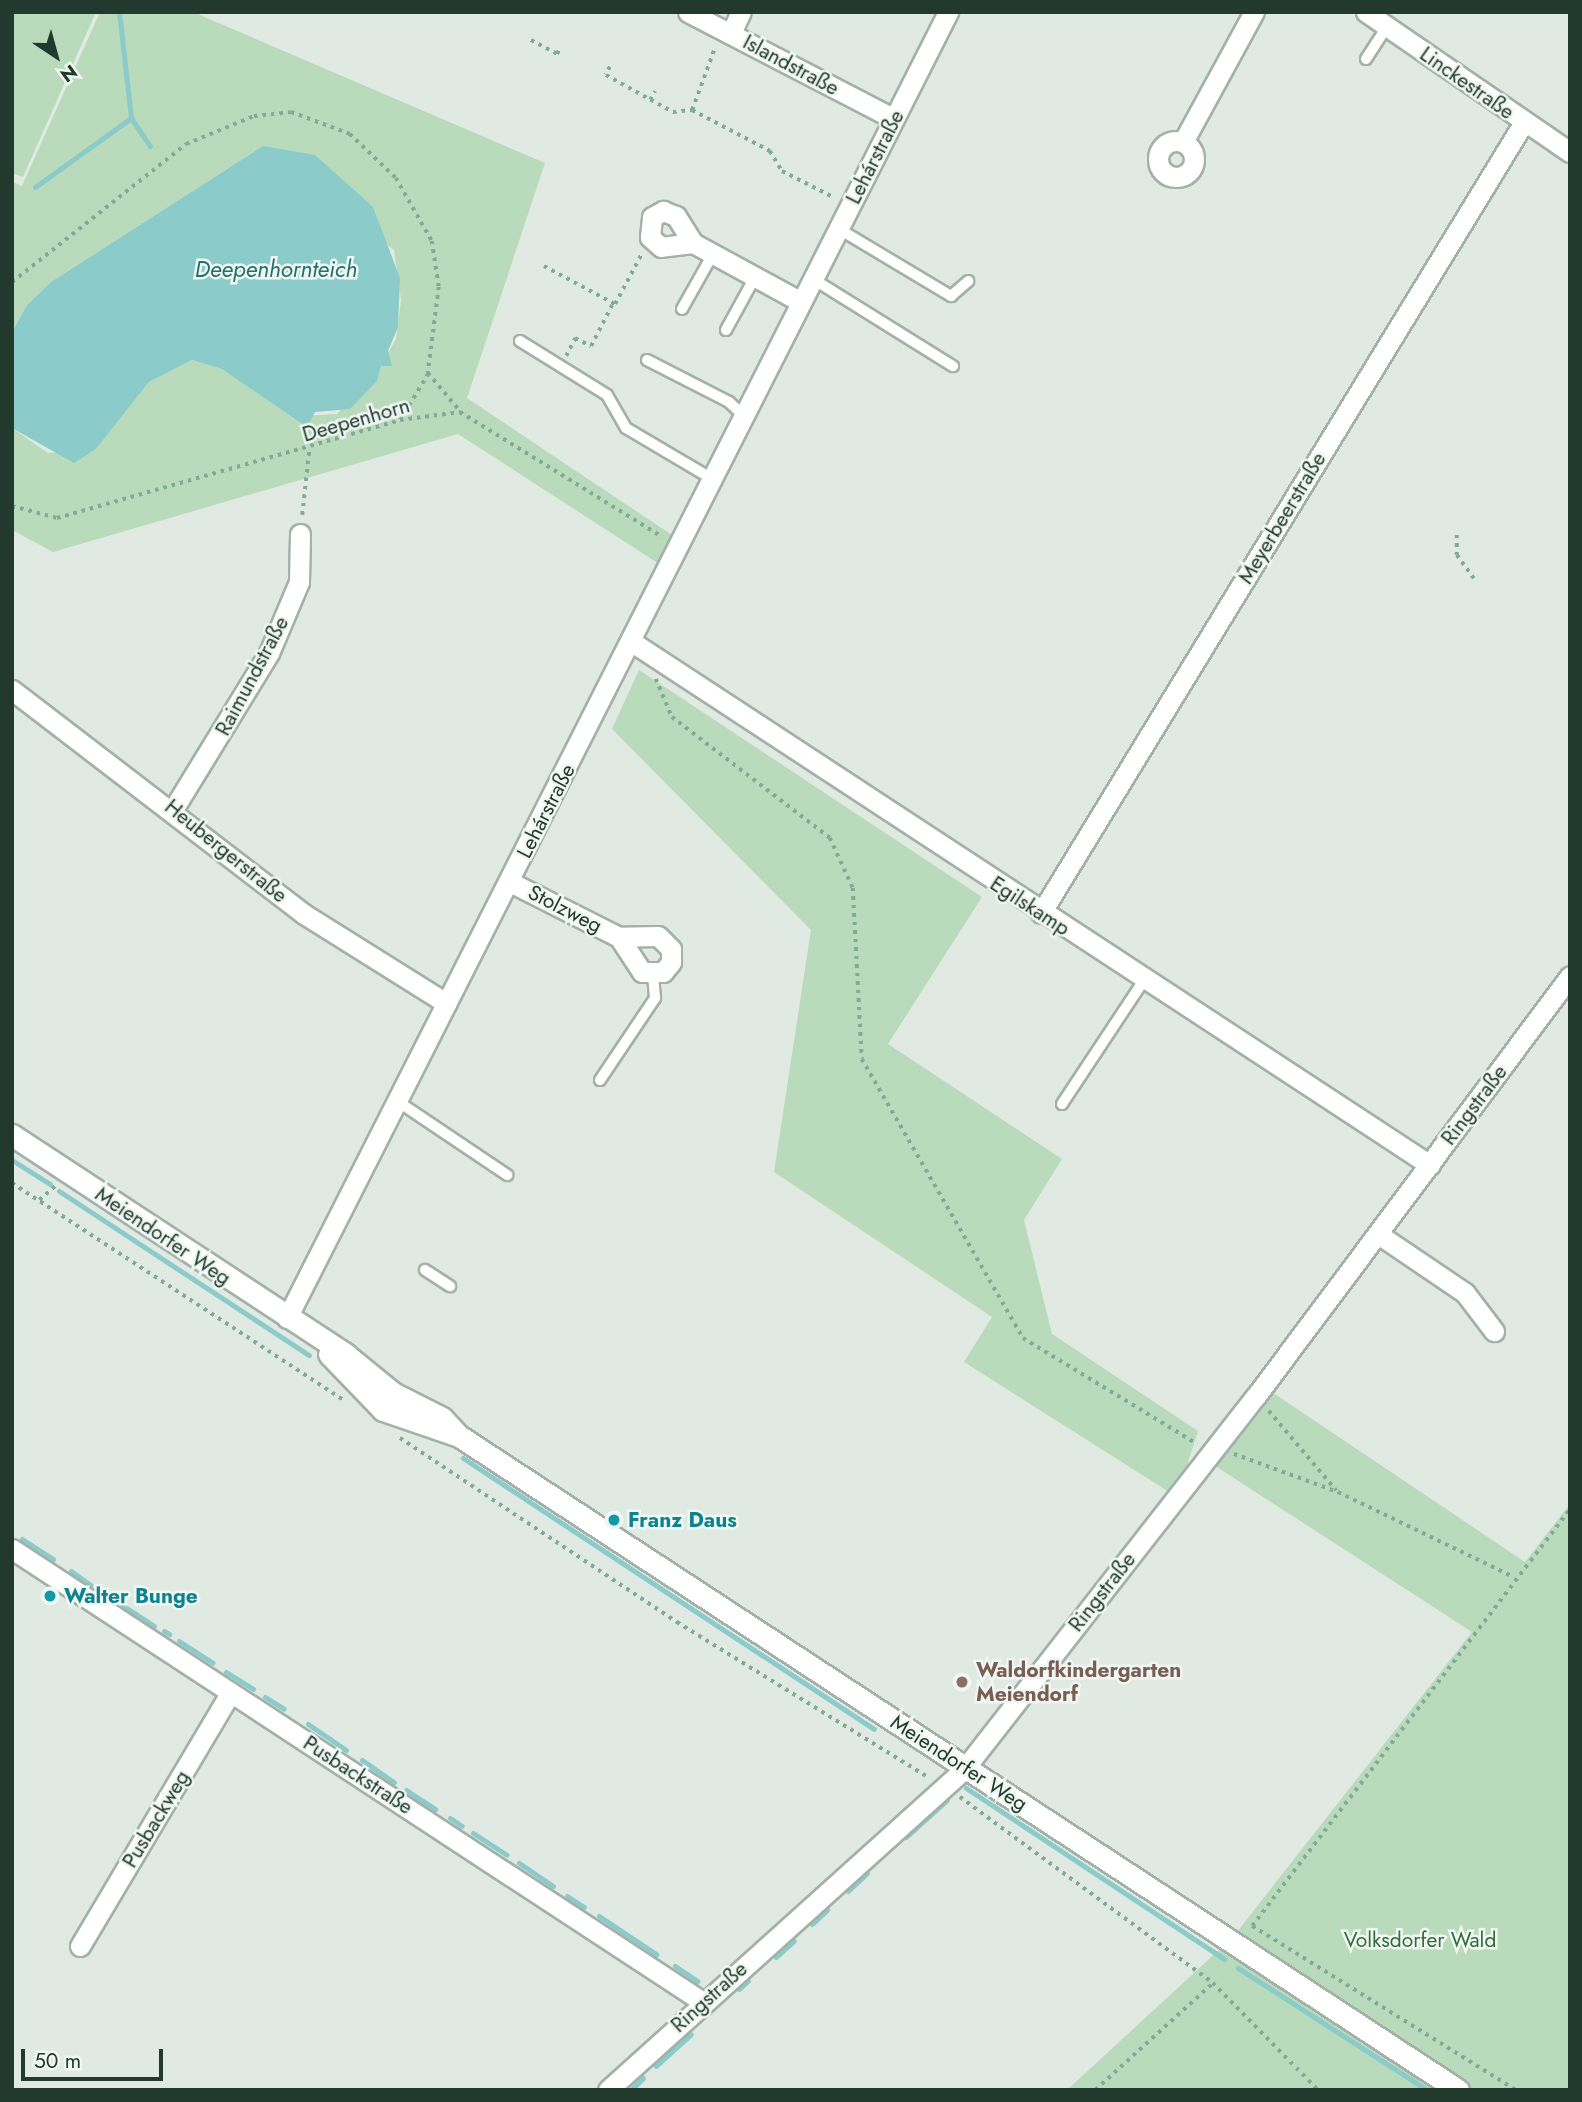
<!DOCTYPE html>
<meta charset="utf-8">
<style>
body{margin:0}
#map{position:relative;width:1582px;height:2102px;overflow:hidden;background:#e0eae3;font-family:Jost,sans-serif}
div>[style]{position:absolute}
.green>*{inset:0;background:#badabc}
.water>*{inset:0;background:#8bcbc9}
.stream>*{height:5px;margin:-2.5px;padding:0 2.5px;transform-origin:2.5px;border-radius:2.5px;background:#8bcbc9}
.path>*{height:3.5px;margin-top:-1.75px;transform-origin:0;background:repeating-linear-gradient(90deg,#82ab97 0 3.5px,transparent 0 8.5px)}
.roads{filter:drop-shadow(2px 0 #a3b1a9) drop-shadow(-2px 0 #a3b1a9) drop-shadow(0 2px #a3b1a9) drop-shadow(0 -2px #a3b1a9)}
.lane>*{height:10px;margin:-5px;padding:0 5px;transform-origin:5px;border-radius:5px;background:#fff}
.street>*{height:19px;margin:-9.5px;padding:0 9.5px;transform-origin:9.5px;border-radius:9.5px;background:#fff}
.street>.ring{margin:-9.5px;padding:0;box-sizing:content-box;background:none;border:19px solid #fff;border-radius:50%}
.secondary>*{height:21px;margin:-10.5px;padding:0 10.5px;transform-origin:10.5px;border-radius:10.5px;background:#fff}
.dots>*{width:19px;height:19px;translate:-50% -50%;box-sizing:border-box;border:4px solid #f0f7f2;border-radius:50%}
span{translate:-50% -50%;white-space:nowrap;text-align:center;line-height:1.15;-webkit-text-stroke:5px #f0f7f2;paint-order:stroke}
.street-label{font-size:21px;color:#22392e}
.culture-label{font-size:21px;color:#0d838f;font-weight:700}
.left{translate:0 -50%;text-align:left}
.education-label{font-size:21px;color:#785e54;font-weight:700}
.park-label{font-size:21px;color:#2f6c3b}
.water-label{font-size:23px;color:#21706e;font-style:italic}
.frame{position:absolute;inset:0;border:14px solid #22392e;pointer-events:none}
.north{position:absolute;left:21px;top:21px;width:70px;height:70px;-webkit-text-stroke:5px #f0f7f2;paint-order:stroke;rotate:144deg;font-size:19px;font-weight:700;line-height:28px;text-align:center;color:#22392e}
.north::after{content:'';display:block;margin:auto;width:24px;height:32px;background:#22392e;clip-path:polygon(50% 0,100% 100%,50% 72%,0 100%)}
.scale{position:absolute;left:21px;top:2049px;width:142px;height:32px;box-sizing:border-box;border:4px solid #22392e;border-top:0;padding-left:9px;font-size:21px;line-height:24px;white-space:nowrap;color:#22392e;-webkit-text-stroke:5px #f0f7f2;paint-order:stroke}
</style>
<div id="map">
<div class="green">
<i style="clip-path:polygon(12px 12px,96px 12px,23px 177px,12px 173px)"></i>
<i style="clip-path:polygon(100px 12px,193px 12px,545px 163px,467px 398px,684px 543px,670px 571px,458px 434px,53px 552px,12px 530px,12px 428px,48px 453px,96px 449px,149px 382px,192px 360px,222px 369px,299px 416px,337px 414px,381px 365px,396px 339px,401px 300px,394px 250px,263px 146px,51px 282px,27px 305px,12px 332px,12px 182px,22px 186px)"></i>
<i style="clip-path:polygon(639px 670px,982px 897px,888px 1044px,1062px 1159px,1024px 1220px,1052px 1334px,1198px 1431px,1177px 1497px,964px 1362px,992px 1317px,774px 1172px,811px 930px,612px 729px)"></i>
<i style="clip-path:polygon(1263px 1386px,1525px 1562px,1570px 1504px,1570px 2090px,1067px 2090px,1233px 1937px,1472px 1632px,1206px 1460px)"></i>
</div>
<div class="water">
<i style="clip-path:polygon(263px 146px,315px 155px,373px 207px,400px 278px,398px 327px,388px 351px,392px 366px,381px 366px,377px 381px,350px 409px,315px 412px,307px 427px,222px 369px,192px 360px,149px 382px,96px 449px,74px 463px,12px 428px,12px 332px,27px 305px,51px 282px)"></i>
</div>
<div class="stream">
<i style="left:119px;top:12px;width:107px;rotate:83.5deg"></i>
<i style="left:35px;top:187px;width:118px;rotate:-35.7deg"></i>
<i style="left:131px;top:118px;width:34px;rotate:56deg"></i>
<i style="left:12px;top:1160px;width:45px;rotate:32.3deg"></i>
<i style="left:59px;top:1191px;width:299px;rotate:33.3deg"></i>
<i style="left:463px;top:1458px;width:492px;rotate:33.4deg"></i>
<i style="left:22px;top:1539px;width:37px;rotate:33deg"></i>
<i style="left:71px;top:1571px;width:24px;rotate:36deg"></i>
<i style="left:102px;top:1592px;width:62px;rotate:33.2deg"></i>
<i style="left:164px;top:1631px;width:6px;rotate:31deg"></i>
<i style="left:179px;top:1641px;width:40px;rotate:32.9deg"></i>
<i style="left:226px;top:1672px;width:32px;rotate:32deg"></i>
<i style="left:265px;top:1697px;width:22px;rotate:32deg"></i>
<i style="left:308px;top:1724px;width:46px;rotate:34.4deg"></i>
<i style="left:362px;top:1760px;width:39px;rotate:35deg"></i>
<i style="left:966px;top:1788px;width:310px;rotate:33.5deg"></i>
<i style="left:406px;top:1790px;width:35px;rotate:33deg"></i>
<i style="left:450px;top:1818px;width:14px;rotate:34deg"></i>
<i style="left:473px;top:1833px;width:40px;rotate:32.9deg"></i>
<i style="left:906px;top:1837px;width:55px;rotate:-42.1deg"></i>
<i style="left:519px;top:1863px;width:41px;rotate:34.1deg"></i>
<i style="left:848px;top:1891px;width:26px;rotate:-43deg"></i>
<i style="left:567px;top:1896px;width:20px;rotate:33deg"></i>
<i style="left:599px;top:1916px;width:69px;rotate:33.7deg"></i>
<i style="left:812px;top:1924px;width:21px;rotate:-43deg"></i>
<i style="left:776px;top:1957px;width:24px;rotate:-42deg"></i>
<i style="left:675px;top:1966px;width:27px;rotate:34deg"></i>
<i style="left:1238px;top:1968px;width:225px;rotate:32.8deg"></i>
<i style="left:739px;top:1989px;width:12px;rotate:-42deg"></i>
<i style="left:656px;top:2066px;width:47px;rotate:-42.4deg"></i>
<i style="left:631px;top:2090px;width:17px;rotate:-45deg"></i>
</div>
<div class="path">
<i style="left:531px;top:40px;width:30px;rotate:28deg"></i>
<i style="left:557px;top:54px;width:7px;rotate:-63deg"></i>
<i style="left:610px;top:67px;width:9px;rotate:117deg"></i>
<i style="left:606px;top:75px;width:77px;rotate:28.9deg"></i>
<i style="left:673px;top:112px;width:19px;rotate:-6deg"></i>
<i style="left:692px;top:110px;width:88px;rotate:27.7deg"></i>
<i style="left:770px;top:151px;width:23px;rotate:59deg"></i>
<i style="left:782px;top:171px;width:57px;rotate:27deg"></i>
<i style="left:650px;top:100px;width:10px;rotate:-61deg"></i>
<i style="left:692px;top:110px;width:67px;rotate:-69.9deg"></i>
<i style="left:544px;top:266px;width:81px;rotate:28.2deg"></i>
<i style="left:615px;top:304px;width:55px;rotate:-62deg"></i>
<i style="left:12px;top:282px;width:222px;rotate:-38.4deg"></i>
<i style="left:186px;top:144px;width:74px;rotate:-22.4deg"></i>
<i style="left:254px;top:116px;width:37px;rotate:-6deg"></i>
<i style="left:291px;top:112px;width:63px;rotate:20.4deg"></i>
<i style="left:350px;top:134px;width:64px;rotate:43.7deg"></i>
<i style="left:396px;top:178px;width:73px;rotate:60.3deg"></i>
<i style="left:432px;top:241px;width:47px;rotate:81.3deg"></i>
<i style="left:439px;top:287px;width:87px;rotate:97.3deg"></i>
<i style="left:428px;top:373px;width:50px;rotate:49.9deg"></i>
<i style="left:566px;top:356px;width:20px;rotate:-63deg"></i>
<i style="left:575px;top:338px;width:18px;rotate:27deg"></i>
<i style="left:591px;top:346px;width:48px;rotate:-62.9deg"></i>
<i style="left:400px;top:420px;width:54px;rotate:-58.7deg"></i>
<i style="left:12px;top:506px;width:47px;rotate:14.9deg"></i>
<i style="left:57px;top:518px;width:357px;rotate:-15.9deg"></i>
<i style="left:400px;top:420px;width:61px;rotate:-7.6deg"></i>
<i style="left:460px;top:412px;width:238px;rotate:31.7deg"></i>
<i style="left:302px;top:515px;width:64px;rotate:-83.8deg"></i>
<i style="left:1457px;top:535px;width:20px;rotate:90deg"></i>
<i style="left:1457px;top:555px;width:29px;rotate:54deg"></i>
<i style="left:656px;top:679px;width:41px;rotate:67.2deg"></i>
<i style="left:672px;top:717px;width:199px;rotate:37.4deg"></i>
<i style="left:830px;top:838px;width:55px;rotate:65.3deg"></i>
<i style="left:853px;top:888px;width:171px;rotate:87deg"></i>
<i style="left:862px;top:1059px;width:322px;rotate:60deg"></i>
<i style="left:1023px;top:1338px;width:204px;rotate:31.3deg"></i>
<i style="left:12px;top:1183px;width:397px;rotate:33.2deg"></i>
<i style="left:39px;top:1200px;width:21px;rotate:-41deg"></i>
<i style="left:1269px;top:1411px;width:104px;rotate:49.7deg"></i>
<i style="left:400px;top:1438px;width:333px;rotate:33.6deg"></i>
<i style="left:677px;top:1622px;width:293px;rotate:31.7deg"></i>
<i style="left:1234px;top:1454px;width:111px;rotate:20.1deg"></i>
<i style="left:1338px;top:1492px;width:195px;rotate:25.8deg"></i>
<i style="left:960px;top:1797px;width:314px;rotate:36.3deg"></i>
<i style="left:1213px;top:1983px;width:150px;rotate:45.5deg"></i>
<i style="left:1095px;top:2090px;width:159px;rotate:-42.2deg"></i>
<i style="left:1515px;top:2090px;width:310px;rotate:-148.1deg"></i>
<i style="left:1252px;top:1926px;width:524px;rotate:-52.67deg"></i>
</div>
<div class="roads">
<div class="lane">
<i style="left:1366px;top:59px;width:38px;rotate:-57deg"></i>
<i style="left:839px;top:229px;width:131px;rotate:30.9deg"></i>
<i style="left:951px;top:296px;width:23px;rotate:-41deg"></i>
<i style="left:813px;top:279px;width:165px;rotate:31.9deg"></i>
<i style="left:682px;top:309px;width:63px;rotate:-60.6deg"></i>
<i style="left:726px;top:330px;width:60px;rotate:-61.3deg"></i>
<i style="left:520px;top:341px;width:102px;rotate:31.8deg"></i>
<i style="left:607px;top:395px;width:38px;rotate:60deg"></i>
<i style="left:626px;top:428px;width:102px;rotate:30.6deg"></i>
<i style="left:647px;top:360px;width:92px;rotate:27.1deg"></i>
<i style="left:729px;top:402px;width:22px;rotate:43deg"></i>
<i style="left:600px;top:1080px;width:99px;rotate:-56.1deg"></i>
<i style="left:655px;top:998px;width:23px;rotate:-95deg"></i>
<i style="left:397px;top:1101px;width:133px;rotate:33.9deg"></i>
<i style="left:1062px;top:1104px;width:149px;rotate:-56.5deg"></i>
<i style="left:425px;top:1270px;width:30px;rotate:33deg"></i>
</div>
<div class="street">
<i style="left:688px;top:12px;width:232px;rotate:27.4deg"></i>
<i style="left:1366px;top:12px;width:247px;rotate:34.5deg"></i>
<i style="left:731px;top:33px;width:23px;rotate:-65deg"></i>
<i class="ring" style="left:1158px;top:141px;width:17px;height:17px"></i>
<i style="left:1183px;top:142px;width:148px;rotate:-61.4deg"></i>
<i style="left:693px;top:243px;width:32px;rotate:173deg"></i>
<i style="left:661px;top:247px;width:15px;rotate:-138deg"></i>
<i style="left:650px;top:237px;width:20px;rotate:-84deg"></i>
<i style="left:652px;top:217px;width:13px;rotate:-29deg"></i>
<i style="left:663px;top:211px;width:14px;rotate:21deg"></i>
<i style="left:676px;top:216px;width:32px;rotate:58deg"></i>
<i style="left:693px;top:243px;width:123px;rotate:28.6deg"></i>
<i style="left:632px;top:642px;width:954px;rotate:33.24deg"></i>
<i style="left:12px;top:690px;width:368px;rotate:37.5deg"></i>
<i style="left:304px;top:914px;width:168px;rotate:32.1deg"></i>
<i style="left:174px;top:808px;width:182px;rotate:-58.5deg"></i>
<i style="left:269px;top:653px;width:77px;rotate:-67.1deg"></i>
<i style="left:299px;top:582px;width:48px;rotate:-88.8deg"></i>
<i style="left:510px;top:882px;width:122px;rotate:26.8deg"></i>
<i style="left:619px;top:937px;width:42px;rotate:56.7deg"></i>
<i style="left:642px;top:972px;width:21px"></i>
<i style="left:663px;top:972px;width:13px;rotate:-51deg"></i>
<i style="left:671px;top:962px;width:13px;rotate:-90deg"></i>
<i style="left:671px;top:949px;width:18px;rotate:-135deg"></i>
<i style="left:658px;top:936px;width:39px;rotate:179deg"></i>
<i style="left:1041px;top:913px;width:927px;rotate:-58.59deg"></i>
<i style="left:1378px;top:1234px;width:105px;rotate:34.1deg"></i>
<i style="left:1465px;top:1293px;width:48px;rotate:52.7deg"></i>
<i style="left:287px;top:1318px;width:1464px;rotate:-63.15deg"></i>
<i style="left:12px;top:1549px;width:826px;rotate:33.25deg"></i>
<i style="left:80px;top:1946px;width:295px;rotate:-59.3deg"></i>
<i style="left:608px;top:2090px;width:481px;rotate:-42deg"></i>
<i style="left:965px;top:1768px;width:472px;rotate:-52deg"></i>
<i style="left:1256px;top:1396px;width:524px;rotate:-53.22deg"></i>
</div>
<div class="secondary">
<i style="left:12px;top:1135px;width:399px;rotate:33.3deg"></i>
<i style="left:345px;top:1354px;width:62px;rotate:39.1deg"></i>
<i style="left:393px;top:1393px;width:55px;rotate:27deg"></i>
<i style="left:442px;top:1418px;width:25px;rotate:47deg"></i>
<i style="left:459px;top:1436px;width:1194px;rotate:33.21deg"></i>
<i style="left:329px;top:1354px;width:78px;rotate:46deg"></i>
<i style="left:383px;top:1410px;width:80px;rotate:18.9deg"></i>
</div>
</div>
<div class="dots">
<i style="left:614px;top:1520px;background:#0f9aa8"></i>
<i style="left:50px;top:1596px;background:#0f9aa8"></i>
<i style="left:962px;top:1682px;background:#8d6e63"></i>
</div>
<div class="street-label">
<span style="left:791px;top:65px;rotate:28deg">Islandstraße</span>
<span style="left:1467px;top:83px;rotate:35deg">Linckestraße</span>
<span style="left:875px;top:157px;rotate:-63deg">Lehárstraße</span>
<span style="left:356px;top:420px;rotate:-16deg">Deepenhorn</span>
<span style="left:1282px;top:518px;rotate:-59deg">Meyerbeerstraße</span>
<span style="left:252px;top:676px;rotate:-62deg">Raimundstraße</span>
<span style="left:546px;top:811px;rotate:-63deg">Lehárstraße</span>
<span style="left:226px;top:851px;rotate:39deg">Heubergerstraße</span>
<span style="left:1030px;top:906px;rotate:33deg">Egilskamp</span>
<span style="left:565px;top:909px;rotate:27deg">Stolzweg</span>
<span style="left:1474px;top:1105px;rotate:-53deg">Ringstraße</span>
<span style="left:163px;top:1236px;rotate:34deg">Meiendorfer Weg</span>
<span style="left:1102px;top:1592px;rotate:-52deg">Ringstraße</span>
<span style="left:959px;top:1763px;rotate:33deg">Meiendorfer Weg</span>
<span style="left:358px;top:1775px;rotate:33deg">Pusbackstraße</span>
<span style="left:156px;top:1819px;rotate:-59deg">Pusbackweg</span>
<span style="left:709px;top:1997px;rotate:-42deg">Ringstraße</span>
</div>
<div class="culture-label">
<span class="left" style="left:628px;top:1520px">Franz Daus</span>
<span class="left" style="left:64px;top:1596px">Walter Bunge</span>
</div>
<div class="education-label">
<span class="left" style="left:976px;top:1682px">Waldorfkindergarten<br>Meiendorf</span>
</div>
<div class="park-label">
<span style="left:1420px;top:1940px">Volksdorfer Wald</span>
</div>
<div class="water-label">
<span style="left:276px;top:269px">Deepenhornteich</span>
</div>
<div class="frame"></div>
<div class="north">N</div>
<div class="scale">50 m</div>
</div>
